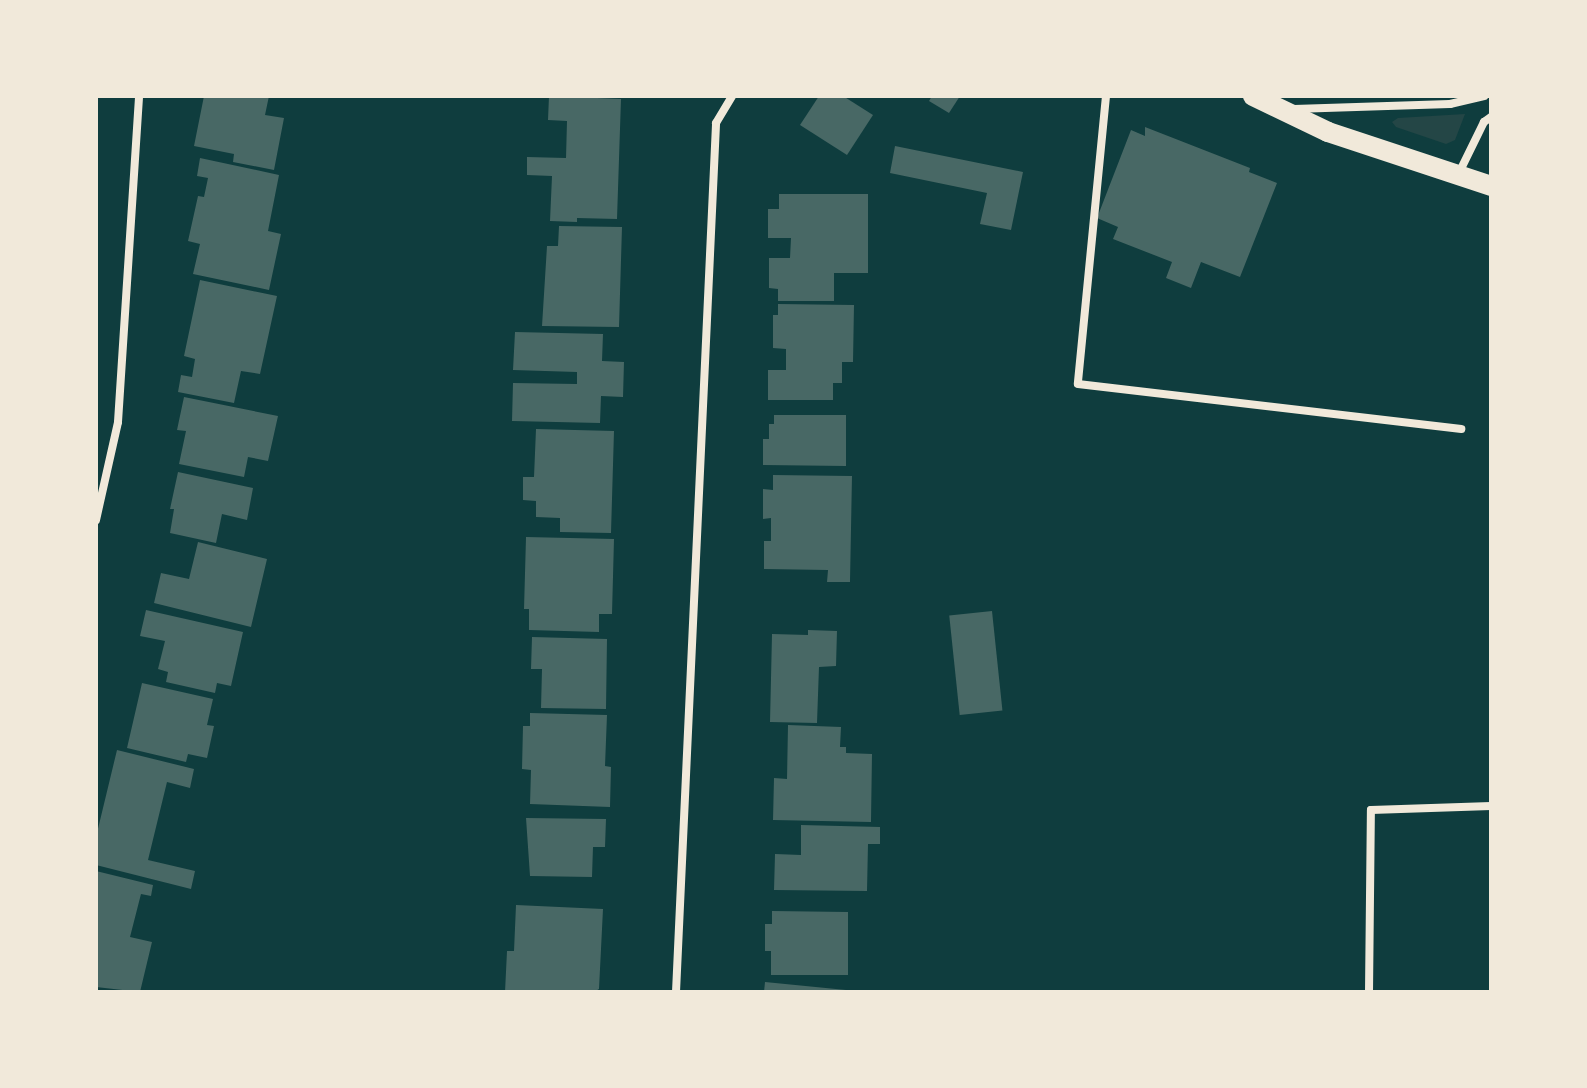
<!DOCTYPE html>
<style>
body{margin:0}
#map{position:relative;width:1587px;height:1088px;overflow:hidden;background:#0f3d3e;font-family:Arial,sans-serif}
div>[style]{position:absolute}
.green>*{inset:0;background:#244646}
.building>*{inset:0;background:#486865;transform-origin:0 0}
.minor>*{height:8px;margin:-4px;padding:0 4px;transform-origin:4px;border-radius:4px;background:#f1e9da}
.primary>*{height:20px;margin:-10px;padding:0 10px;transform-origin:10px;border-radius:10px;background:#f1e9da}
span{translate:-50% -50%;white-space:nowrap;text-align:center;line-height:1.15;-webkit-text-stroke:6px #f1e9da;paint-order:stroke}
.frame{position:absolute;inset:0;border:98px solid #f1e9da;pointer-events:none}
</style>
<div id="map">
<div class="green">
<i style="clip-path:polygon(1465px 114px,1455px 140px,1446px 144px,1396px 127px,1392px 122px,1398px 118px)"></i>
</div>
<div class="building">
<i style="clip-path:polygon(204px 96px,269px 96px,265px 115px,284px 118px,274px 170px,233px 162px,234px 154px,194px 146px)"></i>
<i style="clip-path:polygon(549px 96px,621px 99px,617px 219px,577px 218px,577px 222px,550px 221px,552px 176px,527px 175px,527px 157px,566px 158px,567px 121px,548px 120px)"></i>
<i style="clip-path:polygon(819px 96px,843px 96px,873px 115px,847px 155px,800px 125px)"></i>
<i style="clip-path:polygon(932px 96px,960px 96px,949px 113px,929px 101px)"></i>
<i style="clip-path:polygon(1145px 127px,1250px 168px,1249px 172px,1277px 183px,1240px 277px,1201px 262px,1191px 288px,1166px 278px,1172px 262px,1113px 239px,1118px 227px,1097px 218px,1131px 130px,1145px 136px)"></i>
<i style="clip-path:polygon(895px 146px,1023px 172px,1011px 230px,980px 224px,987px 193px,890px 173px)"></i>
<i style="clip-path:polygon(200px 158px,279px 175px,268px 231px,281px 234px,269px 290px,193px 274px,200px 244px,188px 241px,198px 196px,204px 197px,208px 178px,197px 176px)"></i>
<i style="clip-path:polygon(779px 194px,868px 194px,868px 273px,834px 273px,834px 301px,778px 301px,778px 289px,769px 288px,769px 258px,790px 258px,791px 238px,768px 238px,768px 209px,779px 209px)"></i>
<i style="clip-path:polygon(559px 226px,622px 227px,619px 327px,542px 326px,547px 246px,558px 246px)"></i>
<i style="clip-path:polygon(200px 280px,277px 296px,260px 374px,241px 371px,234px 403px,178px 392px,181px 375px,192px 377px,195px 359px,184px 356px)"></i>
<i style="clip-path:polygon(778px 304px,854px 305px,853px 362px,842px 362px,842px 383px,833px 383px,833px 400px,768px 400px,768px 370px,786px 370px,786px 349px,773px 348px,773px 315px,778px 315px)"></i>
<i style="clip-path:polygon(515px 332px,603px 334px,602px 361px,624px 362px,623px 397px,601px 396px,600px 423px,512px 421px,513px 383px,577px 384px,577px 372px,513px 370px)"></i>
<i style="clip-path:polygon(184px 397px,278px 416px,268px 461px,248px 457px,244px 477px,179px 464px,186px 431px,177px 430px)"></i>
<i style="clip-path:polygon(774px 415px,846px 415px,846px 466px,763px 465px,763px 439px,769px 439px,769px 424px,774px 424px)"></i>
<i style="clip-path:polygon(536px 429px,614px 431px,611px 533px,560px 532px,560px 518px,536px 517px,536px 501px,523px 500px,523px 477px,534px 477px)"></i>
<i style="clip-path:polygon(178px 472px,253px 488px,247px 520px,222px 514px,216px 543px,170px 533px,174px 509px,170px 509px)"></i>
<i style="clip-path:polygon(773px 475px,852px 476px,850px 582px,827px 582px,828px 570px,764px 569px,764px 541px,771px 541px,771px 518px,763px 519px,763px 489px,773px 490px)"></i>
<i style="clip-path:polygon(526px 537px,614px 539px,612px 614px,599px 614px,599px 632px,529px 630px,529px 609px,524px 609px)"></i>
<i style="clip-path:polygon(198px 542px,267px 559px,251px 627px,154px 603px,161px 573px,189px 579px)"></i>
<i style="clip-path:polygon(146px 610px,243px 632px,231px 686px,217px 683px,215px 693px,166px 682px,168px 672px,158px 669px,165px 641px,140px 636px)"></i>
<i style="left:992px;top:611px;width:100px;height:43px;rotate:84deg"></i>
<i style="clip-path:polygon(808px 630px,837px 631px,836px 666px,819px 667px,817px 723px,770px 722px,772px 634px,808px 635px)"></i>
<i style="clip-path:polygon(532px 637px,607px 639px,606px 709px,541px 708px,542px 669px,531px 669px)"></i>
<i style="clip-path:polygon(142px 683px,213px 699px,207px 725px,214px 726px,207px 758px,188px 754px,186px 762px,127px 748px)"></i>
<i style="clip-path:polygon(530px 713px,607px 715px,605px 766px,611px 767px,610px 807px,530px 804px,531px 770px,522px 769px,523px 726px,530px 726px)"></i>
<i style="clip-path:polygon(788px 725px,841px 727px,840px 747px,846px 747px,846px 753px,872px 754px,871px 822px,773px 820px,774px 778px,787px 779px)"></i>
<i style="clip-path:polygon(117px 750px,194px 769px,190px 788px,167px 782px,148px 860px,195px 871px,191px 889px,96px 865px,96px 837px)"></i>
<i style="clip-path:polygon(526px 818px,606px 819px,605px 847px,593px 847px,592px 877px,530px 876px)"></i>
<i style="clip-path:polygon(801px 825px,880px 827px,880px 844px,868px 844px,867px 891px,774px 890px,775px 854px,801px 855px)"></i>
<i style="clip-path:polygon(96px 871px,153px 885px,151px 896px,141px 894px,130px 937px,152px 942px,140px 992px,96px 987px)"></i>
<i style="clip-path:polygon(516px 905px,603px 909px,599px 989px,594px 992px,505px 992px,507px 951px,514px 951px)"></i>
<i style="clip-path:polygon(772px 911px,848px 912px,848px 975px,771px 975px,771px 951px,765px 951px,765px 924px,772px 924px)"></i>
<i style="clip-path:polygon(765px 982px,846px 990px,846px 992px,764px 992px)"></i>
</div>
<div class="minor">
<i style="left:1106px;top:96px;width:289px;rotate:95.6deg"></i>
<i style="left:1078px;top:384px;width:386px;rotate:6.7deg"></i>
<i style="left:1294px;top:109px;width:156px;rotate:-1.8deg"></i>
<i style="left:1450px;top:104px;width:35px;rotate:-13deg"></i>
<i style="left:1458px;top:175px;width:59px;rotate:-63.9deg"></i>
<i style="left:1484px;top:122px;width:9px;rotate:-36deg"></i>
<i style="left:96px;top:520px;width:100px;rotate:-77.3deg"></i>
<i style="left:118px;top:422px;width:327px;rotate:-86.3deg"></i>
<i style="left:676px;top:992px;width:870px;rotate:-87.36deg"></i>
<i style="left:716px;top:123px;width:31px;rotate:-59deg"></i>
<i style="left:1369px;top:992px;width:182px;rotate:-89.4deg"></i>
<i style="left:1371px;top:810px;width:120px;rotate:-1.9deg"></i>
</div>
<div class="primary">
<i style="left:1253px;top:96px;width:83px;rotate:25.6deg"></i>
<i style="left:1328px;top:132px;width:172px;rotate:18.3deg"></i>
</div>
<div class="frame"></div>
</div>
